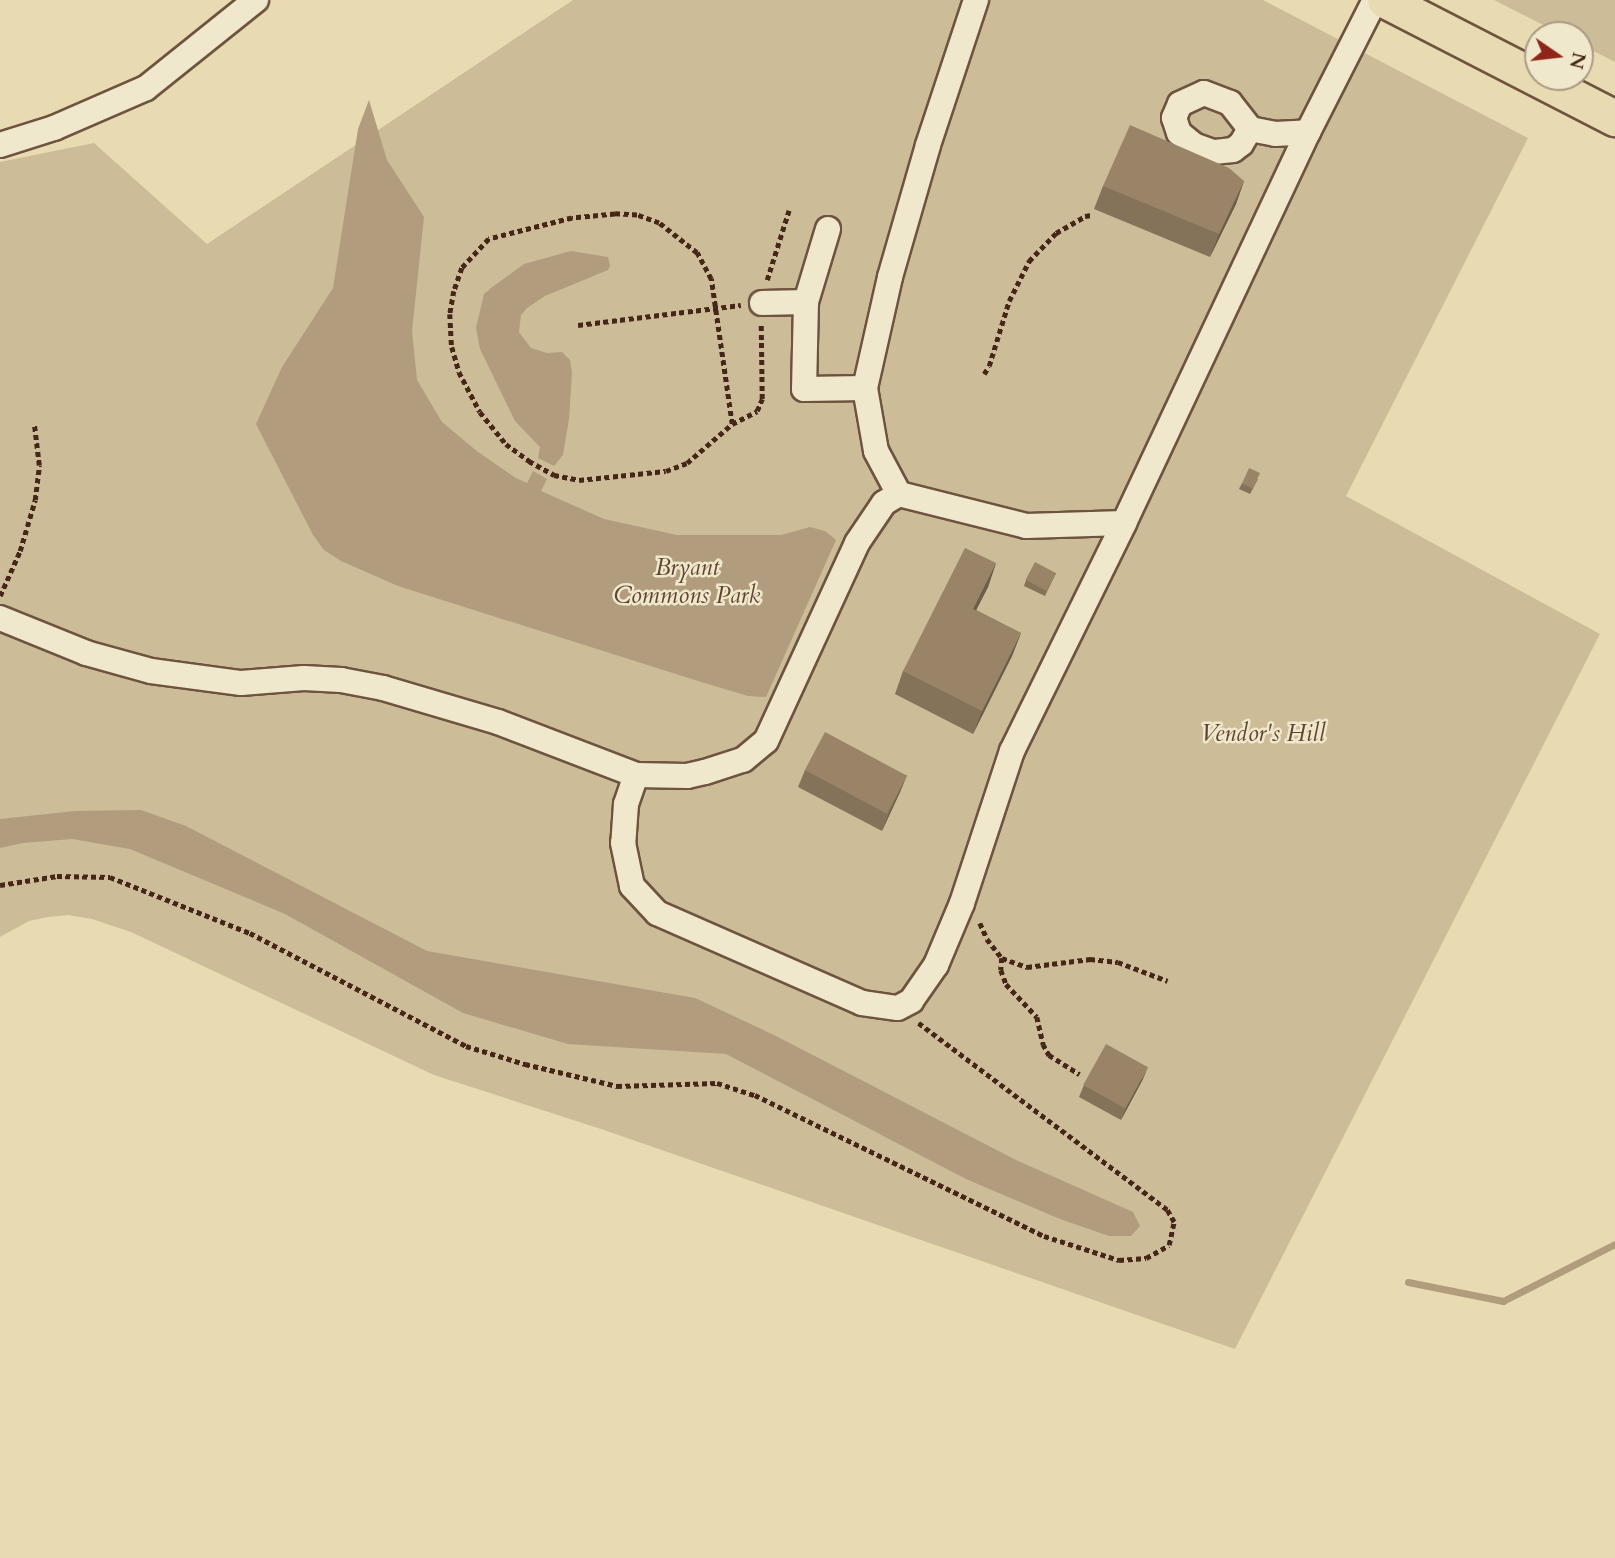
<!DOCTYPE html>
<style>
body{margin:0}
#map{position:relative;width:1615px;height:1558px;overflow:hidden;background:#e8dbb1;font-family:Cardo,serif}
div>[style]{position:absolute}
.green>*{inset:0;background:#ccbc97}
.water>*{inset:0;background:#b19d7d}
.stream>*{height:7px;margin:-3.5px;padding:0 3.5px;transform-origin:3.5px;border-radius:3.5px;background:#b19d7d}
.path>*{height:4.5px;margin-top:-2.25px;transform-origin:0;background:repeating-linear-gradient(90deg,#452619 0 5px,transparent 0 8.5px)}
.roads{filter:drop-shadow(2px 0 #6e533f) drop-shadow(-2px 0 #6e533f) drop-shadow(0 2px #6e533f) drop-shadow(0 -2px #6e533f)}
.minor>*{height:24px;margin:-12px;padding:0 12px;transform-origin:12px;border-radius:12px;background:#f0e8cc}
.highway>*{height:35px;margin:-17.5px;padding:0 17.5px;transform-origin:17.5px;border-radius:17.5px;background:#e8dbb1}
.wall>*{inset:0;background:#847259}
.shaded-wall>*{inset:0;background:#6c5c49}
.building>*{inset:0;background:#9a8468;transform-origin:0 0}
span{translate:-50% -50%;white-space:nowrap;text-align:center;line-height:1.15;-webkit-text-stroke:5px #f0e8cc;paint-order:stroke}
.park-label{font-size:24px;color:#604432;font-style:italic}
.north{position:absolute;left:1524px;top:21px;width:70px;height:70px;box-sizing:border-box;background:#f0e8cc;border:2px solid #ac9a84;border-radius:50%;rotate:104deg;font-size:19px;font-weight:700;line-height:28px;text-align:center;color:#452619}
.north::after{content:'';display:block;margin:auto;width:24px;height:32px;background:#8f2418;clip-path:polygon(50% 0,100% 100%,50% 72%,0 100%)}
</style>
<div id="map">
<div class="green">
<i style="clip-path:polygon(573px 0,1263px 0,1528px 138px,1346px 496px,1600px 634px,1235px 1349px,601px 1129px,434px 1075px,131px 932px,92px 919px,68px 915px,48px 917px,29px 921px,0 937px,0 162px,94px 143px,207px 244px)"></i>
<i style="clip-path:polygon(1494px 0,1615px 0,1615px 62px,1580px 44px,1580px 35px,1563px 35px)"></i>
</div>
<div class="water">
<i style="clip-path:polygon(369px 100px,387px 160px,424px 217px,412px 331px,417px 380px,442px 422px,478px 452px,516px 478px,527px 483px,533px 471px,547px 479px,541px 491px,604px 519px,677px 535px,781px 535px,810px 527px,825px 531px,836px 540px,766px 697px,748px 696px,701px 682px,398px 586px,341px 561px,324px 550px,313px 535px,256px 424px,282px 367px,333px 288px,358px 129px)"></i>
<i style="clip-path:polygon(571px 251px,608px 257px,610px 266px,608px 270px,545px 296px,527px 308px,521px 315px,519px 332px,531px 348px,547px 353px,562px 352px,570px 360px,572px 373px,569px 419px,563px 455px,554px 466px,538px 458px,540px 447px,515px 421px,480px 349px,476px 328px,484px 294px,491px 288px,524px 264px)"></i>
<i style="clip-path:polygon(141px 810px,186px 826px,427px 951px,695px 998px,776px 1036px,1016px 1160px,1133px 1212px,1140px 1226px,1131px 1236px,1109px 1236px,1060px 1219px,966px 1179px,726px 1054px,568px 1044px,463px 1013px,285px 914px,130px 849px,72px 839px,23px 843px,0 848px,0 819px,75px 811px)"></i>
</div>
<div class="stream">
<i style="left:1408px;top:1282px;width:97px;rotate:11.3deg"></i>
<i style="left:1503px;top:1301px;width:126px;rotate:-27deg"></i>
</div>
<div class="path">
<i style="left:767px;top:280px;width:73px;rotate:-72.6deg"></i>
<i style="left:578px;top:325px;width:164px;rotate:-7deg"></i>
<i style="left:984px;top:374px;width:9px;rotate:-58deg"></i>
<i style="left:989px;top:366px;width:68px;rotate:-72.9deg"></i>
<i style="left:1009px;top:301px;width:45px;rotate:-63.4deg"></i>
<i style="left:1029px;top:261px;width:39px;rotate:-46deg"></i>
<i style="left:1056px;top:233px;width:34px;rotate:-30deg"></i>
<i style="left:1085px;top:216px;width:7px;rotate:-8deg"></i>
<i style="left:732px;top:424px;width:147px;rotate:-98.2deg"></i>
<i style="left:711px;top:279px;width:30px;rotate:-118deg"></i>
<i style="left:697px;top:253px;width:48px;rotate:-141.7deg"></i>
<i style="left:659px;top:223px;width:23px;rotate:-160deg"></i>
<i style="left:637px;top:215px;width:22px;rotate:-177deg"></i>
<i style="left:615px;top:214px;width:43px;rotate:174.7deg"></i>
<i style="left:572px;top:218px;width:86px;rotate:165.8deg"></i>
<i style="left:489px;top:239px;width:40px;rotate:133deg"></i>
<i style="left:462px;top:268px;width:24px;rotate:109deg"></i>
<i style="left:454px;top:291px;width:23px;rotate:100deg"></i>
<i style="left:450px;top:314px;width:33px;rotate:87deg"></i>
<i style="left:452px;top:347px;width:26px;rotate:74deg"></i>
<i style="left:459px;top:372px;width:45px;rotate:62.3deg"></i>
<i style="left:480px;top:412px;width:41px;rotate:50.9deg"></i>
<i style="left:506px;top:444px;width:29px;rotate:36deg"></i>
<i style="left:529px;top:461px;width:29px;rotate:29deg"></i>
<i style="left:554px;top:475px;width:25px;rotate:11deg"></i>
<i style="left:579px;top:480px;width:87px;rotate:-5.9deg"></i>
<i style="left:666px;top:471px;width:22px;rotate:-21deg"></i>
<i style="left:687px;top:463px;width:60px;rotate:-40.9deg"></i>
<i style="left:732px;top:424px;width:28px;rotate:-27deg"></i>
<i style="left:757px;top:411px;width:13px;rotate:-67deg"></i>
<i style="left:762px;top:399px;width:76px;rotate:-90.8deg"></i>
<i style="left:0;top:596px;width:49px;rotate:-66deg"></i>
<i style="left:20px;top:551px;width:53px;rotate:-73.6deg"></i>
<i style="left:35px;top:500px;width:35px;rotate:-83deg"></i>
<i style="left:39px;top:465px;width:42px;rotate:-96.8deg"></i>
<i style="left:0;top:885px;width:58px;rotate:-9deg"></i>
<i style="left:57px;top:876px;width:53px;rotate:1.1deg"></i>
<i style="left:110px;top:877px;width:151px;rotate:21.8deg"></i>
<i style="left:250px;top:933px;width:244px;rotate:27.6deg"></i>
<i style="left:466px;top:1046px;width:62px;rotate:17deg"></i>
<i style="left:525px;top:1064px;width:95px;rotate:13.4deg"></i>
<i style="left:617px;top:1086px;width:100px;rotate:-1.7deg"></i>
<i style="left:717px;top:1083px;width:40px;rotate:18deg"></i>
<i style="left:755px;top:1095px;width:322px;rotate:26deg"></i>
<i style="left:1044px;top:1236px;width:79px;rotate:17.7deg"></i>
<i style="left:1119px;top:1260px;width:27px;rotate:-4deg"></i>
<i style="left:1146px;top:1258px;width:26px;rotate:-29deg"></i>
<i style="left:1169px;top:1245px;width:24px;rotate:-78deg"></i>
<i style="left:1174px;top:1222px;width:14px;rotate:-120deg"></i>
<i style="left:1167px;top:1210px;width:311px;rotate:-143.1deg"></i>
<i style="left:980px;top:923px;width:17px;rotate:66deg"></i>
<i style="left:987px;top:939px;width:24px;rotate:52deg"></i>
<i style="left:1002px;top:958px;width:12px;rotate:95deg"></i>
<i style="left:1001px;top:970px;width:15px;rotate:70deg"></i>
<i style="left:1006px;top:984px;width:45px;rotate:46.8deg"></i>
<i style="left:1037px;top:1017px;width:28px;rotate:77deg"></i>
<i style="left:1043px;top:1044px;width:13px;rotate:61deg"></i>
<i style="left:1049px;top:1055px;width:36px;rotate:32deg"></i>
<i style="left:1002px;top:958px;width:27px;rotate:20deg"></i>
<i style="left:1027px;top:967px;width:64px;rotate:-7.2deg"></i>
<i style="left:1090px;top:959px;width:28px;rotate:6deg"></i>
<i style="left:1118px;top:962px;width:53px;rotate:20.8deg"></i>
</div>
<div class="roads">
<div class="minor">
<i style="left:1250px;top:129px;width:17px;rotate:121deg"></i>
<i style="left:1241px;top:144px;width:10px;rotate:143deg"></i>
<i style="left:1233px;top:150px;width:20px;rotate:174deg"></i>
<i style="left:1213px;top:152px;width:20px;rotate:-160deg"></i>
<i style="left:1194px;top:145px;width:19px;rotate:-141deg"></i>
<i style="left:1179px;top:133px;width:16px;rotate:-108deg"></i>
<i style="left:1174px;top:118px;width:15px;rotate:-67deg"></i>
<i style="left:1180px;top:104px;width:26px;rotate:-25deg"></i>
<i style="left:1204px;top:93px;width:28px;rotate:21deg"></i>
<i style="left:1230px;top:103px;width:33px;rotate:52deg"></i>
<i style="left:1250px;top:129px;width:25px;rotate:11deg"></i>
<i style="left:1275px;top:134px;width:33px;rotate:-3deg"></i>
<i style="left:0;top:145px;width:57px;rotate:-17.5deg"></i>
<i style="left:54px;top:128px;width:100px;rotate:-23.5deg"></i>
<i style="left:146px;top:88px;width:141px;rotate:-38.7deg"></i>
<i style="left:828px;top:229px;width:76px;rotate:106.8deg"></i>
<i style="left:806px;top:302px;width:87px;rotate:91.3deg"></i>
<i style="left:804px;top:389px;width:61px;rotate:-0.9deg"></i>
<i style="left:865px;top:388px;width:64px;rotate:80.1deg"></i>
<i style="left:876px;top:451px;width:49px;rotate:61.9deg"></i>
<i style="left:899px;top:494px;width:131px;rotate:14.1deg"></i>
<i style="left:1026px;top:526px;width:98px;rotate:-1.8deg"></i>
<i style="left:762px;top:303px;width:44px;rotate:-1.3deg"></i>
<i style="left:865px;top:388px;width:114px;rotate:-77.3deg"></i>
<i style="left:890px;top:277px;width:137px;rotate:-73.9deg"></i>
<i style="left:928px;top:145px;width:153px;rotate:-71.7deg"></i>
<i style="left:0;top:618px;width:93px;rotate:22.1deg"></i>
<i style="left:86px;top:653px;width:67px;rotate:15.5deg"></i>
<i style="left:151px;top:671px;width:91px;rotate:7.6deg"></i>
<i style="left:241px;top:683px;width:63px;rotate:-4.5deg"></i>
<i style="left:304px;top:678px;width:37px;rotate:3deg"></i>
<i style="left:341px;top:680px;width:43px;rotate:10.8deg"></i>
<i style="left:383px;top:688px;width:120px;rotate:16.5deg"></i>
<i style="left:498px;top:722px;width:148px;rotate:21deg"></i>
<i style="left:636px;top:775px;width:31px;rotate:109deg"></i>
<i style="left:626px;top:804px;width:39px;rotate:94deg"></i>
<i style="left:623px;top:843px;width:44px;rotate:78.2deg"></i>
<i style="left:632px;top:886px;width:37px;rotate:47deg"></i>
<i style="left:657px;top:913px;width:224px;rotate:23.7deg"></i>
<i style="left:862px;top:1003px;width:36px;rotate:8deg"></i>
<i style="left:898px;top:1008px;width:15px;rotate:-28deg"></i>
<i style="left:911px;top:1001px;width:44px;rotate:-55.2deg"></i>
<i style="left:936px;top:965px;width:67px;rotate:-67.2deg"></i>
<i style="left:962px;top:903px;width:160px;rotate:-71.8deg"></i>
<i style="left:1012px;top:751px;width:254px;rotate:-63.8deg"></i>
<i style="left:1124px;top:523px;width:432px;rotate:-64.8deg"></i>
<i style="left:1308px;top:132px;width:148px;rotate:-63.1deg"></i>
<i style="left:636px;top:775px;width:51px;rotate:1.1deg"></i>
<i style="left:687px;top:776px;width:18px;rotate:-13deg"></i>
<i style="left:705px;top:772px;width:40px;rotate:-18deg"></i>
<i style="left:743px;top:760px;width:30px;rotate:-40deg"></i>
<i style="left:766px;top:741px;width:218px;rotate:-65.3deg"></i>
<i style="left:857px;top:543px;width:48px;rotate:-56deg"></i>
<i style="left:884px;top:503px;width:17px;rotate:-31deg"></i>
</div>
<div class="highway">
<i style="left:1385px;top:0;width:259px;rotate:27.2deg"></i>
</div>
</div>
<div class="wall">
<i style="clip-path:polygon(1244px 181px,1236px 204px,1210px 257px,1094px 209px,1103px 186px)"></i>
<i style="clip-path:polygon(1258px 479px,1250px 494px,1239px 489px,1242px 483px)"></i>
<i style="clip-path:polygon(996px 563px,988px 587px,976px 610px,1021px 633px,1012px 656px,973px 734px,895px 694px,903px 671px)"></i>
<i style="clip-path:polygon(1056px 573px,1045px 596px,1024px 586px,1026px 580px)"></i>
<i style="clip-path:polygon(805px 770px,907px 775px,900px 792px,882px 831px,798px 787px)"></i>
<i style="clip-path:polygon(1143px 1079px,1121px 1120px,1079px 1097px,1084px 1085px)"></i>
</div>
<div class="shaded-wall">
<i style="clip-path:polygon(1244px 181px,1236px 204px,1210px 257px,1219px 234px)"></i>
<i style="clip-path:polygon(996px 563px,988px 587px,965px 632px,973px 609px)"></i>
<i style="clip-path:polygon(1021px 633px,1012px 656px,973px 734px,982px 711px)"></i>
<i style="clip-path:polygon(907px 775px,900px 792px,882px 831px,889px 813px)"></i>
<i style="clip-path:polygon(1148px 1067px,1143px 1079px,1121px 1120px,1126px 1108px)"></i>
</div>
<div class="building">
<i style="clip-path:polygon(1130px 125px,1229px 168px,1244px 181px,1219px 234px,1103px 186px)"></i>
<i style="left:1249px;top:468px;width:12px;height:17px;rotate:24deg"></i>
<i style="clip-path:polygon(965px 548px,996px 563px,973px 609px,1021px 633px,982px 711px,903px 671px)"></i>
<i style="left:1035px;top:562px;width:24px;height:20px;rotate:28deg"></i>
<i style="left:825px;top:732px;width:93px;height:43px;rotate:28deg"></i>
<i style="left:1106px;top:1044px;width:48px;height:47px;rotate:29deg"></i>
</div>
<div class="park-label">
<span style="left:687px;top:582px">Bryant<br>Commons Park</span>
<span style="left:1263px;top:734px">Vendor's Hill</span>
</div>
<div class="north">N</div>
</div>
